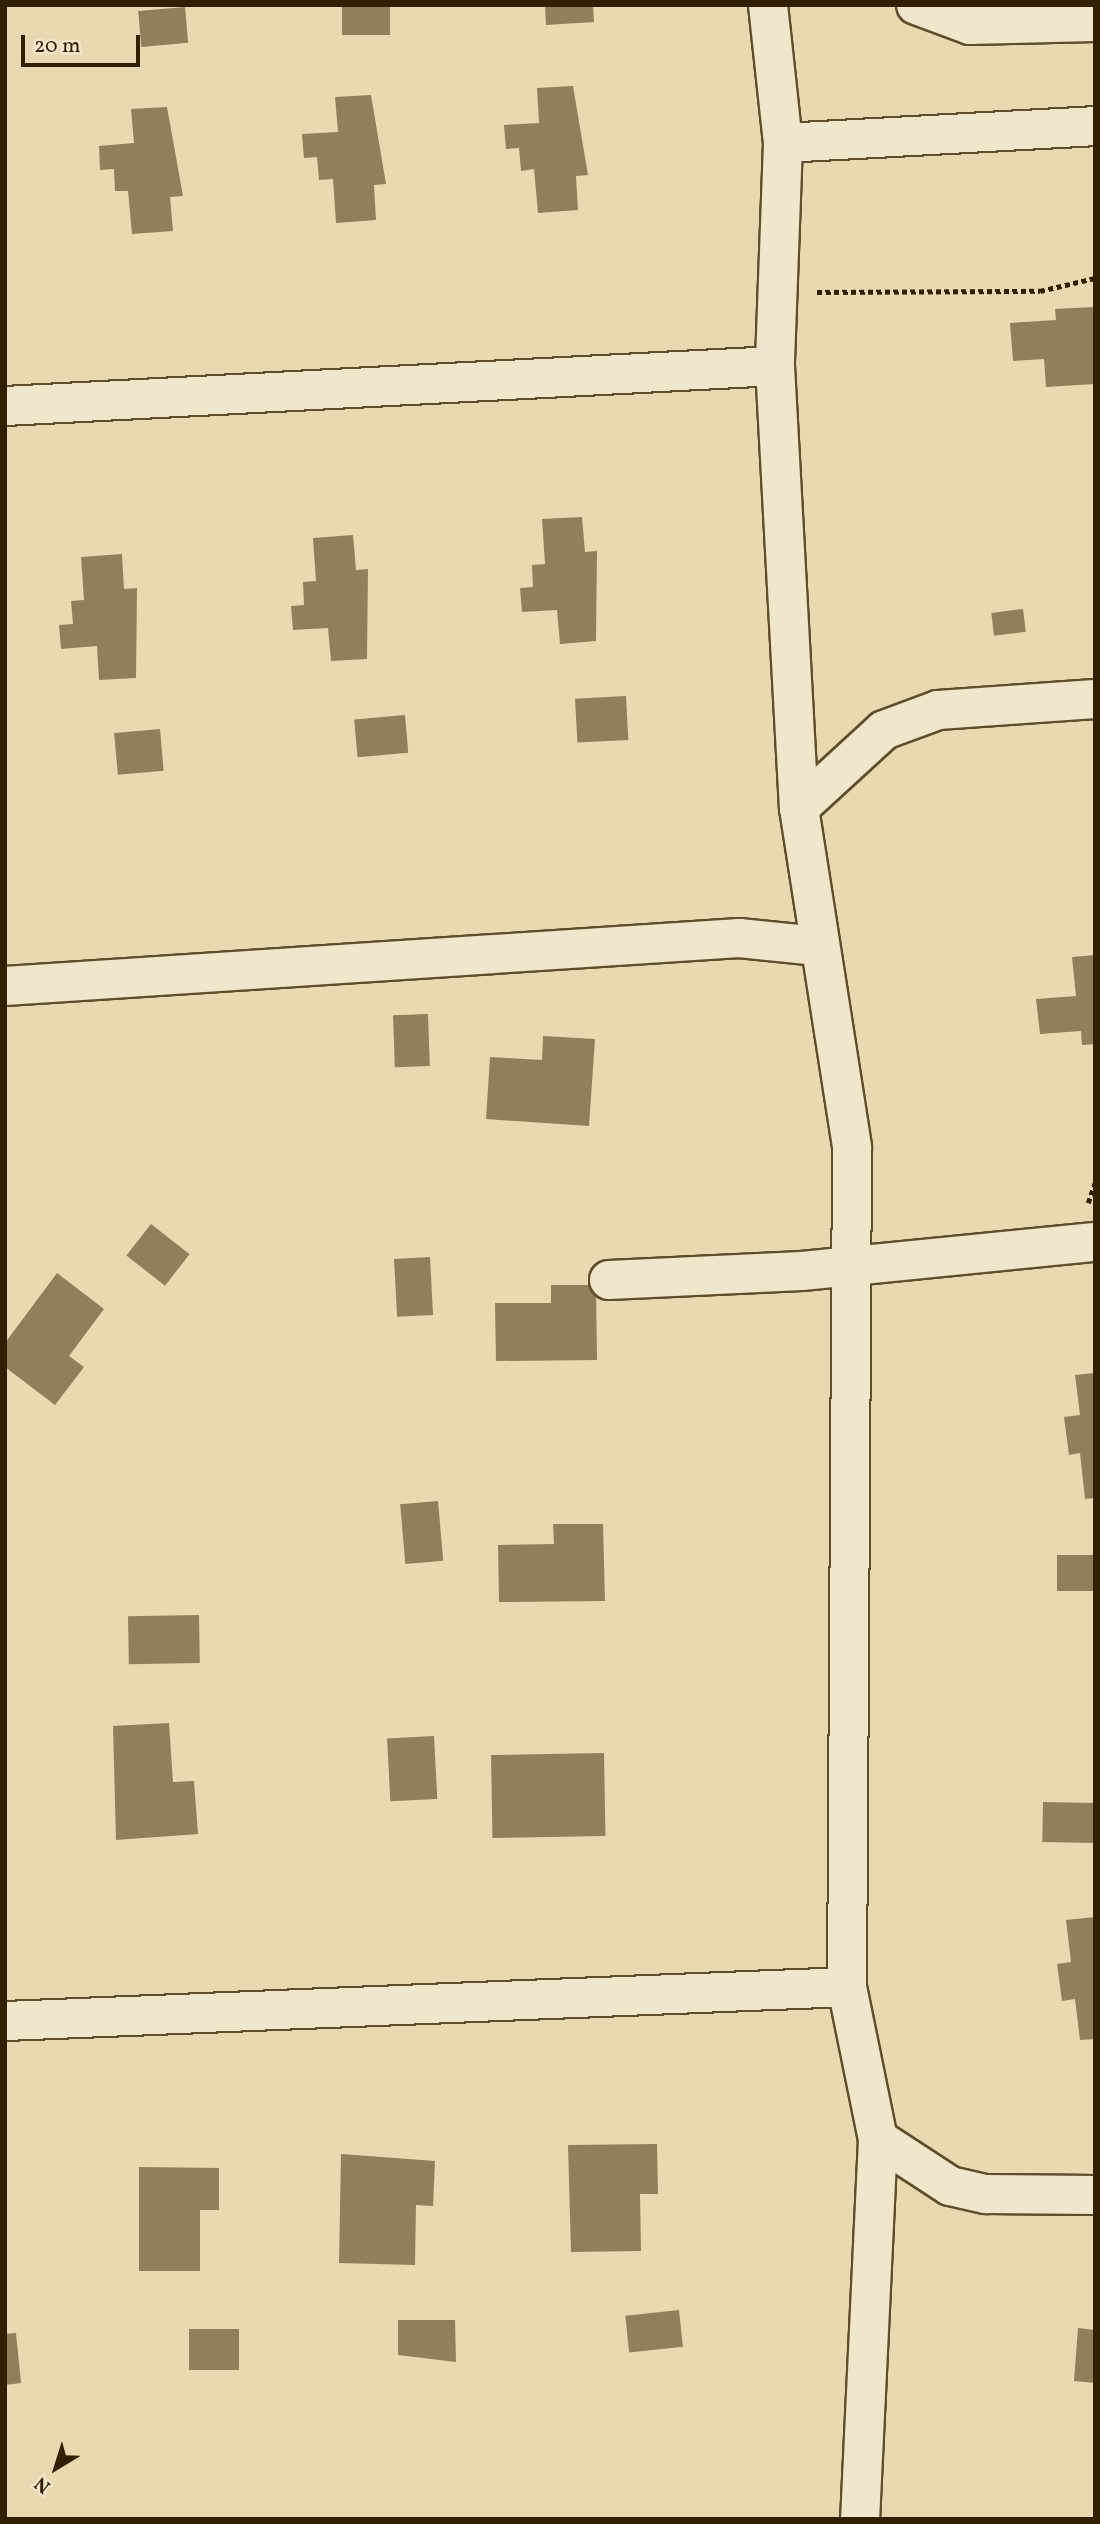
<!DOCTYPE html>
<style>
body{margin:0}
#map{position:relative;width:1100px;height:2524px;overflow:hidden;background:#e8d9b1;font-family:Vollkorn,serif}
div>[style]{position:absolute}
.building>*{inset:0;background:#917f5c;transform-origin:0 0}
.path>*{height:4.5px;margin-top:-2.25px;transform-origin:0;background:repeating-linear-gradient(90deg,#331e00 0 5px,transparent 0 8.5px)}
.roads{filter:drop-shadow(2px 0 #604d2c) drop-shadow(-2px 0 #604d2c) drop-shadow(0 2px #604d2c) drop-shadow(0 -2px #604d2c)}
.street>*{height:38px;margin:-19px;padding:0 19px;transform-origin:19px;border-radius:19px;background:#f0e6cc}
span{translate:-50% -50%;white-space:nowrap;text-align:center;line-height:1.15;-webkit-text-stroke:7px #f0e6cc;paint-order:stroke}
.frame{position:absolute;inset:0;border:7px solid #331e00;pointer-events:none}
.north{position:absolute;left:21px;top:2433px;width:70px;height:70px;-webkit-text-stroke:5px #f0e6cc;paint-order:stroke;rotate:218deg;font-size:19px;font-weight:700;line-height:28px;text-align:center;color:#331e00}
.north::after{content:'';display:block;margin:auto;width:24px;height:32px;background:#331e00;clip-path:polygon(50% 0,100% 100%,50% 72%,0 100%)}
.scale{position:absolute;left:21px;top:35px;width:119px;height:32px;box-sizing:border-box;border:4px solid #331e00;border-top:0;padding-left:9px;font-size:21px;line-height:24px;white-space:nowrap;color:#331e00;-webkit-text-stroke:5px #f0e6cc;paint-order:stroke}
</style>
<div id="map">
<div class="building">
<i style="left:342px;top:5px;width:48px;height:30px"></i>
<i style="clip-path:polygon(545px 5px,593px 5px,594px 22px,546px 25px)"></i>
<i style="left:185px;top:7px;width:36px;height:47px;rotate:85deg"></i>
<i style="clip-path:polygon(573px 86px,588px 175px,576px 176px,578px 210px,538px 213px,534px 169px,521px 171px,519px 148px,506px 149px,504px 125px,539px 123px,537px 88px)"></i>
<i style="clip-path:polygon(371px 95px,386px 184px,374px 185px,376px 220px,336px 223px,333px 179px,319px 180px,317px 157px,304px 158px,302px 134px,338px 132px,335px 97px)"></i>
<i style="clip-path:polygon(167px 107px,183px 196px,170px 197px,173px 231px,132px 234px,128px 191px,115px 191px,114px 169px,100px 170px,99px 146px,134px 143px,131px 109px)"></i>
<i style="clip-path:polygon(1093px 307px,1095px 384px,1046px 387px,1044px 359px,1013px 361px,1010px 323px,1056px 320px,1055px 309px)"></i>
<i style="clip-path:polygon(582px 517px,585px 552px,597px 551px,596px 641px,560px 644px,557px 610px,522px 612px,520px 588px,533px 587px,532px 565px,545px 564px,542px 519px)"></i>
<i style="clip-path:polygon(353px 535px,356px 570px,368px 569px,367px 659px,331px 661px,328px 628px,293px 630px,291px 606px,304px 605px,303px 582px,316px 581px,313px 538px)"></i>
<i style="clip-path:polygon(122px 554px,124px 589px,137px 588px,136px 678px,99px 680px,97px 646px,61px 649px,59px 625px,73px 624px,71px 601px,84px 600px,81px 557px)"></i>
<i style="left:1023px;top:609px;width:23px;height:32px;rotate:83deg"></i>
<i style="left:626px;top:696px;width:44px;height:51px;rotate:87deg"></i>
<i style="left:405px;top:715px;width:38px;height:51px;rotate:85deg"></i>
<i style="left:160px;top:729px;width:42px;height:46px;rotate:85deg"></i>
<i style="clip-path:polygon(1095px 955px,1095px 1044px,1082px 1045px,1081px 1031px,1040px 1034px,1036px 999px,1076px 996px,1072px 957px)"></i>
<i style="left:428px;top:1014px;width:52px;height:35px;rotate:88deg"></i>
<i style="clip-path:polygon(543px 1036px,595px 1039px,589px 1126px,486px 1119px,490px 1057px,542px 1060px)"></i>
<i style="left:151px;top:1224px;width:49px;height:40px;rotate:38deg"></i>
<i style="left:430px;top:1257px;width:58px;height:36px;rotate:87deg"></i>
<i style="clip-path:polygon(57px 1273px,104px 1309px,69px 1356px,84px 1367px,55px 1405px,5px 1367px,5px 1343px)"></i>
<i style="clip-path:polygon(551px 1285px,596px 1285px,597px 1360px,496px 1361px,495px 1303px,551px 1303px)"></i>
<i style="clip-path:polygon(1095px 1373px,1095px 1498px,1085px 1499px,1080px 1453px,1069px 1455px,1064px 1417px,1080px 1415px,1075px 1375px)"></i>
<i style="left:438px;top:1501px;width:60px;height:38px;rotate:85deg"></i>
<i style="clip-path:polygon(553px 1524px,603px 1524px,605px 1601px,499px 1602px,498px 1545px,554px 1544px)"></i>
<i style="left:1095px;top:1555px;width:36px;height:38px;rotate:90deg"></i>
<i style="left:199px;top:1615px;width:48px;height:71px;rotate:89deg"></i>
<i style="clip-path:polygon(169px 1723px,173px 1782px,194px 1781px,198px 1834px,116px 1840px,113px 1726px)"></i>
<i style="left:434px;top:1736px;width:63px;height:47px;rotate:87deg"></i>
<i style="left:604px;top:1753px;width:83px;height:113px;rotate:89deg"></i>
<i style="left:1043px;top:1802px;width:52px;height:40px;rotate:1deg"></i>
<i style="clip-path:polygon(1095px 1917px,1095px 2039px,1080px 2040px,1075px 1999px,1062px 2001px,1057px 1964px,1071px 1962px,1066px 1920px)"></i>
<i style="clip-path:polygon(657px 2144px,658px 2194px,640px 2194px,641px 2251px,571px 2252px,568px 2145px)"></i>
<i style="clip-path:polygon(341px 2154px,435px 2161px,433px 2206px,416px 2205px,415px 2265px,339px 2263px)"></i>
<i style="clip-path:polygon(139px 2167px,219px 2168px,219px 2210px,200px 2210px,200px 2271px,139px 2271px)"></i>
<i style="left:679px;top:2310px;width:37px;height:54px;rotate:84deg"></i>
<i style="clip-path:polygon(398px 2320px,455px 2320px,456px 2362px,398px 2355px)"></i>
<i style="clip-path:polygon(1078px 2328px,1095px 2330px,1095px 2383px,1074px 2381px)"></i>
<i style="left:189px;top:2329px;width:50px;height:41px"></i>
<i style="clip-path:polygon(16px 2333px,21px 2383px,5px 2385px,5px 2334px)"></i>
</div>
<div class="path">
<i style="left:817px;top:292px;width:223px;rotate:-0.3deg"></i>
<i style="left:1040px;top:291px;width:57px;rotate:-13.3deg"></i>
<i style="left:1088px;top:1203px;width:21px;rotate:-71deg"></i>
</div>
<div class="roads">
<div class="street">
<i style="left:768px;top:5px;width:139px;rotate:83.8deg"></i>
<i style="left:783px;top:143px;width:223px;rotate:92.1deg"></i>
<i style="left:775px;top:366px;width:443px;rotate:86.9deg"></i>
<i style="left:799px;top:808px;width:344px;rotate:81.1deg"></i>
<i style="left:852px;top:1148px;width:839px;rotate:90.34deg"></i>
<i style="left:847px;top:1987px;width:155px;rotate:78.5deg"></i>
<i style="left:878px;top:2139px;width:380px;rotate:92.7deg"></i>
<i style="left:916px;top:5px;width:58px;rotate:20.3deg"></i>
<i style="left:970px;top:25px;width:125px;rotate:-1.4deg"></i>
<i style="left:783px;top:143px;width:312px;rotate:-3.1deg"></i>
<i style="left:5px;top:406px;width:771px;rotate:-2.97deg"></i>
<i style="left:799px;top:808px;width:115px;rotate:-42.5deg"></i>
<i style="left:884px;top:730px;width:58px;rotate:-20.3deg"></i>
<i style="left:938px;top:710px;width:157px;rotate:-4deg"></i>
<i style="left:5px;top:986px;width:736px;rotate:-3.74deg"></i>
<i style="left:739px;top:938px;width:79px;rotate:5.8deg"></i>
<i style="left:609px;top:1280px;width:193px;rotate:-2.7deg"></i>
<i style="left:802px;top:1271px;width:294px;rotate:-5.7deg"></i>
<i style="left:5px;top:2021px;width:843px;rotate:-2.31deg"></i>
<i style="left:878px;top:2139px;width:86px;rotate:33.1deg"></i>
<i style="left:950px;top:2186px;width:37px;rotate:13deg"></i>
<i style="left:986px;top:2194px;width:109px;rotate:0.5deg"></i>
</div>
</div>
<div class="frame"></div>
<div class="north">N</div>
<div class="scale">20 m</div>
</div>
